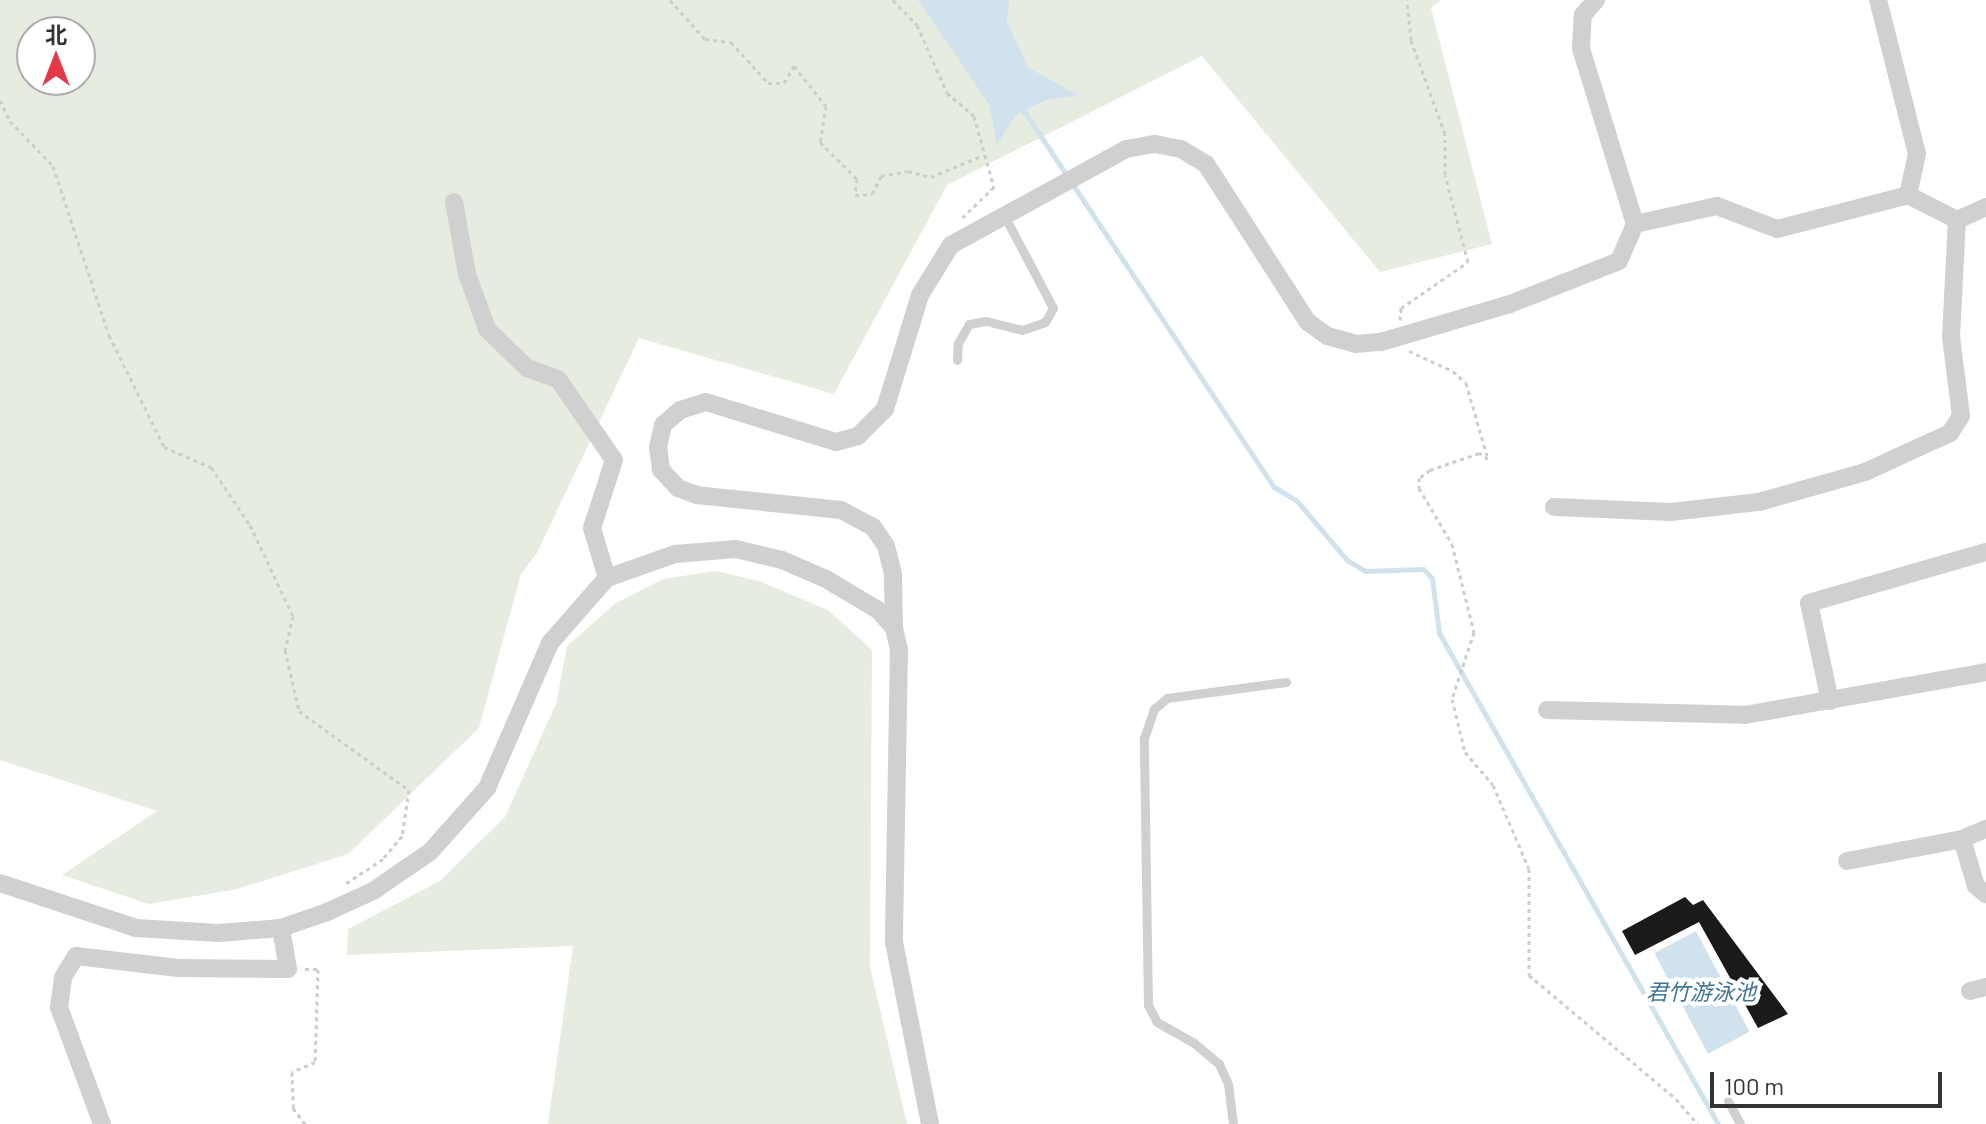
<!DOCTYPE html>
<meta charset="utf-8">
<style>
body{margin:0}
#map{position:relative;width:1986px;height:1124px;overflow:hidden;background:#fff;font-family:Barlow,"Noto Sans SC",sans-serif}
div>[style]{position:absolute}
.green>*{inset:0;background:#e6ecdf}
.water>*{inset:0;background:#cfe2ee;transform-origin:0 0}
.stream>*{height:5px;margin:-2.5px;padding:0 2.5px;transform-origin:2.5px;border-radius:2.5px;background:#cfe2ee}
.building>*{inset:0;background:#1a1a1a}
.path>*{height:3px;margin-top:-1.5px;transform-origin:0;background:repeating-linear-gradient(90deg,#cdcdcd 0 4px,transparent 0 8px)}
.lane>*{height:9px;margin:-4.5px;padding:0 4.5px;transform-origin:4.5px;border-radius:4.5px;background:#d0d0d0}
.street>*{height:18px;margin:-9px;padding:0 9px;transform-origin:9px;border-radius:9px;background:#d0d0d0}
span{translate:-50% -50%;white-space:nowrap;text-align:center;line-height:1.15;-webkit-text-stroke:8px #fff;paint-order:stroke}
.water-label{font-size:22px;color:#3f7597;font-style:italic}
.north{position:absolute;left:16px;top:16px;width:80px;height:80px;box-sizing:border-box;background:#fff;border:2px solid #adadad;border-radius:50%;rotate:0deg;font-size:22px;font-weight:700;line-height:32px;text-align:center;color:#333}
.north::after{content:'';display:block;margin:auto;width:28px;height:36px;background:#e63946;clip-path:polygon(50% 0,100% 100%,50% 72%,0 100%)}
.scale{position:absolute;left:1710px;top:1072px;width:232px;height:36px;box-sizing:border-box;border:4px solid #333;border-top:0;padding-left:10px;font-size:24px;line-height:28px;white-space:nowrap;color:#333;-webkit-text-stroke:6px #fff;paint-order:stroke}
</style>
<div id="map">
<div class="green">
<i style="clip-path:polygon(evenodd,0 0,1441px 0,1431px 8px,1492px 244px,1380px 272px,1202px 56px,947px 185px,834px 394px,639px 338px,537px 553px,521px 574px,479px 728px,348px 854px,237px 889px,149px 904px,62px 875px,157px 811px,0 760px,0 0,32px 32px,80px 32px,80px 80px,32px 80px,32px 32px)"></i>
<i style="clip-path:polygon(716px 571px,759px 581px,828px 610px,872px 650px,870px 967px,907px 1124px,548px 1124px,573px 946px,347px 955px,348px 929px,440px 881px,505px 817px,556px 704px,567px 646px,616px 603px,663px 579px)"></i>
</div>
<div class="water">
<i style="clip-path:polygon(918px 0,1009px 0,1007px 23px,1029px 68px,1078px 95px,1046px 100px,1016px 115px,997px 144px,989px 104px)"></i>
<i style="left:1696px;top:931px;width:114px;height:47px;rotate:62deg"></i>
</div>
<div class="stream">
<i style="left:1024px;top:111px;width:452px;rotate:56.4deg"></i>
<i style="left:1274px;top:487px;width:26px;rotate:31deg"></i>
<i style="left:1296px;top:500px;width:79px;rotate:49.6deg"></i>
<i style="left:1347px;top:560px;width:21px;rotate:31deg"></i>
<i style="left:1365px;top:571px;width:58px;rotate:-2deg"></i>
<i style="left:1423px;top:569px;width:13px;rotate:45deg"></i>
<i style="left:1432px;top:578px;width:55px;rotate:82.7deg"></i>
<i style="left:1439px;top:633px;width:565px;rotate:60.39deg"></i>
</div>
<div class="building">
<i style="clip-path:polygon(1685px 897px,1693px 905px,1703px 900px,1788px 1014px,1758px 1028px,1699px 922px,1635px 955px,1622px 931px)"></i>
</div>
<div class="path">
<i style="left:670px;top:0;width:52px;rotate:48.1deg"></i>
<i style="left:705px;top:39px;width:26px;rotate:7deg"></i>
<i style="left:731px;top:42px;width:55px;rotate:47.9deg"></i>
<i style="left:768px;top:83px;width:16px"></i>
<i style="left:784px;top:83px;width:20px;rotate:-60deg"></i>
<i style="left:794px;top:66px;width:51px;rotate:51.3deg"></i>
<i style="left:826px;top:106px;width:36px;rotate:99deg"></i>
<i style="left:820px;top:142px;width:52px;rotate:45deg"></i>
<i style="left:857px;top:179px;width:16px;rotate:97deg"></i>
<i style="left:855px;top:195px;width:17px;rotate:-3deg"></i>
<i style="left:872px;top:194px;width:20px;rotate:-63deg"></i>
<i style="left:881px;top:176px;width:27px;rotate:-10deg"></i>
<i style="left:908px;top:171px;width:24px;rotate:15deg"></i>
<i style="left:931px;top:177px;width:54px;rotate:-22.8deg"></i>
<i style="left:893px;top:0;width:35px;rotate:46deg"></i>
<i style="left:917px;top:25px;width:74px;rotate:66.2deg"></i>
<i style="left:947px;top:93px;width:35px;rotate:40deg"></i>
<i style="left:974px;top:116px;width:74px;rotate:74.3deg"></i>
<i style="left:994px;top:187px;width:47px;rotate:135.9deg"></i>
<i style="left:0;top:100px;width:23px;rotate:65deg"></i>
<i style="left:10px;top:121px;width:62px;rotate:46.3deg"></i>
<i style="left:53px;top:166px;width:178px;rotate:71.7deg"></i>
<i style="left:109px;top:335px;width:125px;rotate:63.8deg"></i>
<i style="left:164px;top:447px;width:51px;rotate:23.1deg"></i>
<i style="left:211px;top:467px;width:70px;rotate:56.1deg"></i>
<i style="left:250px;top:525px;width:101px;rotate:64.7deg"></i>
<i style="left:293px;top:616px;width:35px;rotate:103deg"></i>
<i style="left:285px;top:650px;width:63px;rotate:77.1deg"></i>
<i style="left:299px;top:711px;width:135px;rotate:35.7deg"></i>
<i style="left:409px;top:790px;width:47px;rotate:98.7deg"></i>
<i style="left:402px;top:836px;width:30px;rotate:130deg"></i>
<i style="left:383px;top:859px;width:45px;rotate:146.7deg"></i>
<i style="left:1400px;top:320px;width:12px;rotate:-85deg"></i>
<i style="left:1401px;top:308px;width:81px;rotate:-34.5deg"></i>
<i style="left:1468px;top:262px;width:90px;rotate:-104.8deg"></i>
<i style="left:1445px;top:175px;width:41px;rotate:-90deg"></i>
<i style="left:1445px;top:134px;width:100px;rotate:-109.9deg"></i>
<i style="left:1411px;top:40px;width:40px;rotate:-95.7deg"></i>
<i style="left:1409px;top:351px;width:48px;rotate:24.4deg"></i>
<i style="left:1453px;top:371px;width:18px;rotate:43deg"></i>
<i style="left:1466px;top:383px;width:79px;rotate:73.9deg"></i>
<i style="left:1488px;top:459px;width:11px;rotate:-146deg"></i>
<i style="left:1479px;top:453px;width:52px;rotate:160.9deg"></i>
<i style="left:1430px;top:470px;width:14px;rotate:144deg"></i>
<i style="left:1419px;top:478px;width:10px;rotate:90deg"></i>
<i style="left:1419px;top:488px;width:65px;rotate:59.5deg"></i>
<i style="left:1452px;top:544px;width:91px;rotate:76deg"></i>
<i style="left:1474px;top:632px;width:71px;rotate:108.2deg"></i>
<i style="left:1452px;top:699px;width:55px;rotate:76.2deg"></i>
<i style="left:1465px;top:752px;width:43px;rotate:49.7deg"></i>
<i style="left:1493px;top:785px;width:91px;rotate:66.8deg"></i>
<i style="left:1529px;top:869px;width:106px;rotate:90deg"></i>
<i style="left:1529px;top:975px;width:192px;rotate:40.1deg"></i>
<i style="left:1676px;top:1099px;width:33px;rotate:49deg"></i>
<i style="left:305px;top:969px;width:13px"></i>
<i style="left:318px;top:969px;width:93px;rotate:91.8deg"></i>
<i style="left:315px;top:1062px;width:25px;rotate:157deg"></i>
<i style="left:292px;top:1072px;width:36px;rotate:88deg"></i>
<i style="left:293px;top:1108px;width:20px;rotate:53deg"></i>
</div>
<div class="lane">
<i style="left:957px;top:360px;width:17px;rotate:-87deg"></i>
<i style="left:958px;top:343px;width:22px;rotate:-60deg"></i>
<i style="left:969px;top:324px;width:17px;rotate:-10deg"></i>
<i style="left:986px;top:321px;width:37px;rotate:14deg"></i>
<i style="left:1022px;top:330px;width:24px;rotate:-19deg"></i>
<i style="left:1045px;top:322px;width:16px;rotate:-60deg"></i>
<i style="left:1053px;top:308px;width:107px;rotate:-117.8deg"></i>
<i style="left:1728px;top:1101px;width:26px;rotate:62deg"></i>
<i style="left:1233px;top:1124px;width:40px;rotate:-97.1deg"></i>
<i style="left:1228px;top:1084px;width:22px;rotate:-114deg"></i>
<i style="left:1219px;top:1064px;width:33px;rotate:-140deg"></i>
<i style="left:1194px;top:1043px;width:43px;rotate:-150.4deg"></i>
<i style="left:1157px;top:1022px;width:19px;rotate:-118deg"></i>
<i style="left:1148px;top:1005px;width:267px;rotate:-90.9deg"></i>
<i style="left:1144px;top:738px;width:31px;rotate:-71deg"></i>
<i style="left:1154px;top:709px;width:17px;rotate:-40deg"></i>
<i style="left:1167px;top:698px;width:120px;rotate:-7.7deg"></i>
</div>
<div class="street">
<i style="left:454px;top:202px;width:73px;rotate:79.8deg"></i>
<i style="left:467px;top:274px;width:59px;rotate:70deg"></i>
<i style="left:487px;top:329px;width:56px;rotate:44.3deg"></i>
<i style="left:527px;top:368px;width:33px;rotate:20deg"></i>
<i style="left:558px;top:379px;width:98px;rotate:55.3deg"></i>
<i style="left:614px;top:460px;width:71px;rotate:107.9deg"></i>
<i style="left:592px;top:528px;width:52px;rotate:73.3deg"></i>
<i style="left:1957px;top:220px;width:32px;rotate:-24deg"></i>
<i style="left:1635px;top:224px;width:84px;rotate:-12.4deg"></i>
<i style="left:1717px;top:206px;width:64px;rotate:21deg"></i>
<i style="left:1777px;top:229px;width:135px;rotate:-14.5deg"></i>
<i style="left:1554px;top:507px;width:117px;rotate:2.4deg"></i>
<i style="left:1671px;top:512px;width:89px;rotate:-6.5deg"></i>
<i style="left:1759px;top:502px;width:110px;rotate:-15.8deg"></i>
<i style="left:1865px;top:472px;width:94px;rotate:-24.6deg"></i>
<i style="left:1950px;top:433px;width:20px;rotate:-57deg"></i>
<i style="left:1961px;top:416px;width:80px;rotate:-97.2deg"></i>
<i style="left:1951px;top:337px;width:117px;rotate:-87.1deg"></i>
<i style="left:1957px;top:220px;width:55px;rotate:-153deg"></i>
<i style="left:1908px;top:195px;width:42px;rotate:-77.6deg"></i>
<i style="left:1917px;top:154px;width:159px;rotate:-104.2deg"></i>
<i style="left:894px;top:628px;width:54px;rotate:-91.1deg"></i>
<i style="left:893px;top:574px;width:29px;rotate:-104deg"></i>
<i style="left:886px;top:546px;width:23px;rotate:-124deg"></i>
<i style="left:873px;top:527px;width:36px;rotate:-152deg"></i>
<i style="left:841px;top:510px;width:145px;rotate:-174.1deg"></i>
<i style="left:697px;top:495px;width:20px;rotate:-160deg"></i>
<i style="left:678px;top:488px;width:25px;rotate:-133deg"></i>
<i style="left:661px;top:470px;width:23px;rotate:-97deg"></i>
<i style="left:658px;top:447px;width:23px;rotate:-77deg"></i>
<i style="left:663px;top:425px;width:23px;rotate:-41deg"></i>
<i style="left:680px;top:410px;width:27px;rotate:-17deg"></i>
<i style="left:706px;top:402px;width:136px;rotate:17.1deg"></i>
<i style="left:836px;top:442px;width:23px;rotate:-15deg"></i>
<i style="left:858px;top:436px;width:38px;rotate:-45deg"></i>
<i style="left:885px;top:409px;width:119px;rotate:-72.9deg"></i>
<i style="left:920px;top:295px;width:59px;rotate:-58.2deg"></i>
<i style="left:951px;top:245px;width:200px;rotate:-28.7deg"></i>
<i style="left:1126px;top:149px;width:29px;rotate:-10deg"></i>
<i style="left:1155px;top:144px;width:26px;rotate:11deg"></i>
<i style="left:1181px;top:149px;width:29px;rotate:31deg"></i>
<i style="left:1206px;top:164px;width:188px;rotate:57.2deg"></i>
<i style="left:1308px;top:322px;width:24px;rotate:36deg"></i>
<i style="left:1327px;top:336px;width:30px;rotate:15deg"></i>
<i style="left:1356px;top:344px;width:25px;rotate:-5deg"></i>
<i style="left:1381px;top:342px;width:134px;rotate:-16.4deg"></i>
<i style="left:1510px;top:304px;width:117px;rotate:-21.5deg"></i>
<i style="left:1619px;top:261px;width:40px;rotate:-66.6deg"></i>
<i style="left:1635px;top:224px;width:184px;rotate:-107.1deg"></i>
<i style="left:1581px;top:48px;width:33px;rotate:-87deg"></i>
<i style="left:1583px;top:15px;width:20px;rotate:-49deg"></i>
<i style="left:1830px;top:701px;width:100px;rotate:-102.1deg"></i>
<i style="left:1809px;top:603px;width:184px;rotate:-16.1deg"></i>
<i style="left:1547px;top:710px;width:198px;rotate:1.4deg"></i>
<i style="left:1745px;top:715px;width:245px;rotate:-10.1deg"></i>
<i style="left:1962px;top:839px;width:49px;rotate:73.4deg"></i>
<i style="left:1976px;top:886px;width:13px;rotate:39deg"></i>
<i style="left:1847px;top:861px;width:117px;rotate:-10.8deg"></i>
<i style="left:1962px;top:839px;width:26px;rotate:-23deg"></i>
<i style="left:0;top:883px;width:143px;rotate:18.3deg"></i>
<i style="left:136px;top:928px;width:82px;rotate:3.5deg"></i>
<i style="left:218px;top:933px;width:63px;rotate:-4.5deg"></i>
<i style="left:281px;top:928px;width:49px;rotate:-19.2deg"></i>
<i style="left:327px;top:912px;width:51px;rotate:-24.5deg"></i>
<i style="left:373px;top:891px;width:69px;rotate:-34.4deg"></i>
<i style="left:430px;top:852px;width:86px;rotate:-48.3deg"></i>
<i style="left:487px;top:788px;width:158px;rotate:-66.5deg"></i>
<i style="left:550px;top:643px;width:86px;rotate:-48.8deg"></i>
<i style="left:607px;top:578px;width:72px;rotate:-19.4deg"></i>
<i style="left:675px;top:554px;width:61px;rotate:-4.7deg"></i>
<i style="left:736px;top:549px;width:47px;rotate:13.4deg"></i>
<i style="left:782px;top:560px;width:48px;rotate:23.4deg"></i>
<i style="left:826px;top:579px;width:61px;rotate:30.8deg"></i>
<i style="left:878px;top:610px;width:24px;rotate:48deg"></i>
<i style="left:894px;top:628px;width:22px;rotate:77deg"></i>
<i style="left:899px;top:649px;width:293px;rotate:91deg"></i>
<i style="left:894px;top:942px;width:186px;rotate:78.8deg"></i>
<i style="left:1970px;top:991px;width:16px;rotate:-14deg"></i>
<i style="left:102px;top:1124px;width:125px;rotate:-110.2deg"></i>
<i style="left:59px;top:1007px;width:30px;rotate:-82deg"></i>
<i style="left:63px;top:977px;width:25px;rotate:-58deg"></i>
<i style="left:76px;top:956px;width:103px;rotate:6.7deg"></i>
<i style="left:178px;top:968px;width:110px;rotate:0.5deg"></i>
<i style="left:288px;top:969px;width:42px;rotate:-99.7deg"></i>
</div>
<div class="water-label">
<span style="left:1701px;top:992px">君竹游泳池</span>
</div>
<div class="north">北</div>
<div class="scale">100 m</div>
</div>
